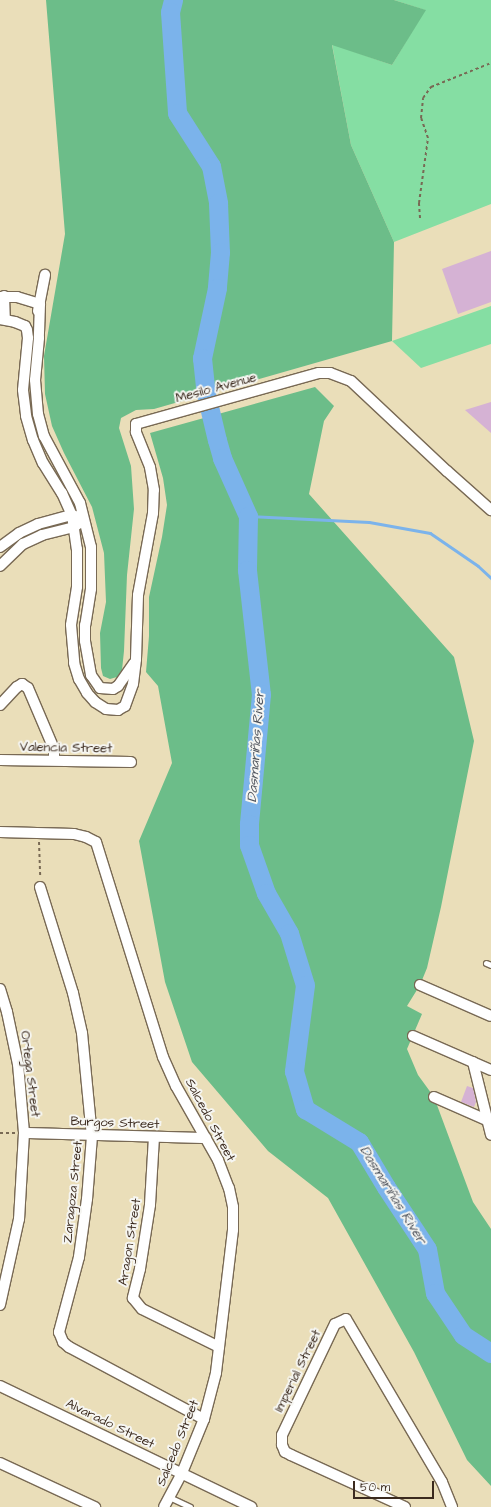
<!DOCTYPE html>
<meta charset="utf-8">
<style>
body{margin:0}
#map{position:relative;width:491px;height:1507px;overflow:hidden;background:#eadeb9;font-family:"Architects Daughter",sans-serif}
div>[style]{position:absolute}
.green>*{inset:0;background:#85dea3}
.forest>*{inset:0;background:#6cbd89}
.stream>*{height:3px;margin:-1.5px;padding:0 1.5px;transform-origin:1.5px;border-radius:1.5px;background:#7bb3eb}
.river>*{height:19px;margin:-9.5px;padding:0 9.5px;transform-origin:9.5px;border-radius:9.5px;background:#7bb3eb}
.building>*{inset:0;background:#d5b2d4}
.path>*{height:2px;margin-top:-1px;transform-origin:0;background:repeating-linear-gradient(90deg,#786954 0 3px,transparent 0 6px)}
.roads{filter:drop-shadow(1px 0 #786954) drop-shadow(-1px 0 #786954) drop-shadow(0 1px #786954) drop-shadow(0 -1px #786954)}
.lane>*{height:5px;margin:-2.5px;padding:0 2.5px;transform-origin:2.5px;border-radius:2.5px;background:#fff}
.street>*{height:10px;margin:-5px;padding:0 5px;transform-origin:5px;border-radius:5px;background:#fff}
span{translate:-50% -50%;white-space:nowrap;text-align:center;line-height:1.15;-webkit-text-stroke:4px #f6f6f2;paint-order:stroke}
.street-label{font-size:13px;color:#3b2a1e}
.water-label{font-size:14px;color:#4e535c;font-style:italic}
.scale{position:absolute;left:353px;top:1481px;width:81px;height:18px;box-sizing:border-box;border:2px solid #3b2a1e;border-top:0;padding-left:5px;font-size:12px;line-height:14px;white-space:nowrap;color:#3b2a1e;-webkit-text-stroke:3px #f6f6f2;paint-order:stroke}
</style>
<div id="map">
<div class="green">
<i style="clip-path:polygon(394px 0,491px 0,491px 204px,394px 242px,351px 145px,332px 44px,392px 65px,425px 10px)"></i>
<i style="clip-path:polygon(491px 306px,491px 344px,421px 368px,392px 341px)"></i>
</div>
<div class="forest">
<i style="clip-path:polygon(46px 0,394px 0,426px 10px,392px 65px,332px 45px,351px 145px,394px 242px,392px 341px,154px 409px,136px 410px,121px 418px,119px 428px,131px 466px,134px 509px,127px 575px,124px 651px,122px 670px,117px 677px,110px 679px,103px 676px,101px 668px,100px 633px,106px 602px,104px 553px,92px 507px,64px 453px,52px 426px,45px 394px,44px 356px,65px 234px)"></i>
<i style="clip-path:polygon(315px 387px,334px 406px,324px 421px,309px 494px,454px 657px,474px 741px,441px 907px,427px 968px,420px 985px,407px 1006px,422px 1014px,407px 1049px,418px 1075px,434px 1097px,473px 1202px,491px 1229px,491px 1486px,467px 1460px,414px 1352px,328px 1198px,268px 1151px,192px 1062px,165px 982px,139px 841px,172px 763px,158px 686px,146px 672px,149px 636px,149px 597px,162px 537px,167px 505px,163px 478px,150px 433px)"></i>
</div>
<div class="stream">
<i style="left:248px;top:516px;width:121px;rotate:2.8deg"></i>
<i style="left:369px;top:522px;width:62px;rotate:10.2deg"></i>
<i style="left:430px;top:533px;width:58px;rotate:34.5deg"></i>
<i style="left:478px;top:566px;width:18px;rotate:43deg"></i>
</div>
<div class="river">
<i style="left:173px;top:0;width:12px;rotate:104deg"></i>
<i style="left:170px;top:12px;width:101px;rotate:86deg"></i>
<i style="left:177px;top:113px;width:63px;rotate:57.3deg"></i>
<i style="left:211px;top:166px;width:38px;rotate:79deg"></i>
<i style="left:218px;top:203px;width:49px;rotate:87.7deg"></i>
<i style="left:220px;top:252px;width:36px;rotate:95deg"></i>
<i style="left:217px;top:288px;width:72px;rotate:102.1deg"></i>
<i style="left:202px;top:358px;width:36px;rotate:84deg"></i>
<i style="left:206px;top:394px;width:47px;rotate:76.6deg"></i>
<i style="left:217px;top:440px;width:19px;rotate:74deg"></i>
<i style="left:222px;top:458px;width:64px;rotate:65.9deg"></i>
<i style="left:248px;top:516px;width:54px;rotate:91.1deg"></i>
<i style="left:247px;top:570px;width:125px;rotate:83.6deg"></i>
<i style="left:261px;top:694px;width:131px;rotate:95.3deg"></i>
<i style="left:249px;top:824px;width:21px;rotate:90deg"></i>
<i style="left:249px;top:845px;width:51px;rotate:70.5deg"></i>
<i style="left:266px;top:893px;width:46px;rotate:60.1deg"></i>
<i style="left:289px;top:933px;width:54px;rotate:72.9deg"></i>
<i style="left:305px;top:985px;width:87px;rotate:97.3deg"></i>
<i style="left:294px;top:1071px;width:40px;rotate:74deg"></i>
<i style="left:305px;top:1109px;width:63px;rotate:31.4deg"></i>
<i style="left:359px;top:1142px;width:52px;rotate:59deg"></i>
<i style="left:386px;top:1187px;width:74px;rotate:56.5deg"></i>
<i style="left:427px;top:1249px;width:45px;rotate:79.7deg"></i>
<i style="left:435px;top:1293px;width:50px;rotate:56.3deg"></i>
<i style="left:463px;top:1335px;width:33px;rotate:33deg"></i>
</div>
<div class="building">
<i style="clip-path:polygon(491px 251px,491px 302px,458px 314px,442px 269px)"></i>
<i style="clip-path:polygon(491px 402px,491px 433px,465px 410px)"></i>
<i style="clip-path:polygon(467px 1086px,473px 1088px,476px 1102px,474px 1107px,461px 1102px)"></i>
</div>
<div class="path">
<i style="left:420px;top:218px;width:15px;rotate:-94deg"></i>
<i style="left:419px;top:203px;width:66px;rotate:-82.1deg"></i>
<i style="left:428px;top:138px;width:21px;rotate:-109deg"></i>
<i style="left:421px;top:118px;width:20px;rotate:-84deg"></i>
<i style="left:423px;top:98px;width:14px;rotate:-54deg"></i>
<i style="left:431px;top:87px;width:65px;rotate:-21.8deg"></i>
<i style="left:39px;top:842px;width:36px;rotate:88deg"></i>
<i style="left:0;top:1133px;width:15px"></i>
</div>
<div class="roads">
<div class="lane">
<i style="left:486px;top:963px;width:5px;rotate:22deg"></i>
<i style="left:169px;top:1497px;width:23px;rotate:25deg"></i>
</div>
<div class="street">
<i style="left:4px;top:296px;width:23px;rotate:88deg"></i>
<i style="left:0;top:297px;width:17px"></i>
<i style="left:17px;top:297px;width:24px;rotate:17deg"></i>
<i style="left:40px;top:304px;width:34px;rotate:92deg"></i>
<i style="left:39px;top:338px;width:42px;rotate:95.4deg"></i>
<i style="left:35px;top:380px;width:34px;rotate:85deg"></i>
<i style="left:38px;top:414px;width:23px;rotate:75deg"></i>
<i style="left:44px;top:436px;width:76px;rotate:61.8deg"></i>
<i style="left:80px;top:503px;width:45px;rotate:76deg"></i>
<i style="left:91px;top:547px;width:42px;rotate:90deg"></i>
<i style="left:91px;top:589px;width:36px;rotate:99deg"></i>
<i style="left:85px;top:625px;width:16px;rotate:90deg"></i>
<i style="left:85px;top:641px;width:35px;rotate:80deg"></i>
<i style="left:91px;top:675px;width:16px;rotate:55deg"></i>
<i style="left:100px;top:688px;width:13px;rotate:4deg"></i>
<i style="left:113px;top:689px;width:6px;rotate:-31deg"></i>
<i style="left:118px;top:686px;width:28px;rotate:-55deg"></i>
<i style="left:38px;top:311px;width:37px;rotate:-79deg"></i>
<i style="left:0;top:319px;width:15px;rotate:11deg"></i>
<i style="left:15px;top:322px;width:11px;rotate:22deg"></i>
<i style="left:25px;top:326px;width:4px;rotate:63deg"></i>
<i style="left:27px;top:330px;width:8px;rotate:83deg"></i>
<i style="left:28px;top:338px;width:52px;rotate:95.5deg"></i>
<i style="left:23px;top:390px;width:26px;rotate:83deg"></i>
<i style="left:26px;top:416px;width:25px;rotate:74deg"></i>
<i style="left:33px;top:440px;width:25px;rotate:67deg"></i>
<i style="left:43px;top:463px;width:36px;rotate:58deg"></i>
<i style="left:62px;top:493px;width:24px;rotate:66deg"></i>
<i style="left:72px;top:515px;width:34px;rotate:82deg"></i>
<i style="left:77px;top:549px;width:38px;rotate:90deg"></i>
<i style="left:77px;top:587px;width:38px;rotate:99deg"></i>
<i style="left:71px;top:625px;width:38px;rotate:85deg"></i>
<i style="left:74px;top:663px;width:17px;rotate:73deg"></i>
<i style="left:79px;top:679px;width:16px;rotate:60deg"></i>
<i style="left:87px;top:693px;width:12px;rotate:48deg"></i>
<i style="left:95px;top:702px;width:13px;rotate:32deg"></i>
<i style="left:106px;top:709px;width:12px;rotate:5deg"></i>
<i style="left:118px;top:710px;width:8px;rotate:-30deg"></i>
<i style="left:125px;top:706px;width:23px;rotate:-70deg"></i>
<i style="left:133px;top:684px;width:25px;rotate:-83deg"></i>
<i style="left:136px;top:659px;width:64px;rotate:-88.2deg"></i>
<i style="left:138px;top:595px;width:83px;rotate:-79.6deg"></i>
<i style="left:153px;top:513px;width:23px;rotate:-88deg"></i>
<i style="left:154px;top:490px;width:23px;rotate:-100deg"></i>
<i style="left:150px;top:467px;width:38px;rotate:-112deg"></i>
<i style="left:136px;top:432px;width:8px;rotate:-90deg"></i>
<i style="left:136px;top:424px;width:190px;rotate:-15.6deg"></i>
<i style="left:319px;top:373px;width:11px"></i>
<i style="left:330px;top:373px;width:22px;rotate:21deg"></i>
<i style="left:351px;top:381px;width:132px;rotate:43.2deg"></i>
<i style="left:447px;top:471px;width:59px;rotate:41.6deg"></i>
<i style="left:0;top:547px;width:24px;rotate:-36deg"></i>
<i style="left:19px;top:533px;width:21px;rotate:-25deg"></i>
<i style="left:38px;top:524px;width:35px;rotate:-15deg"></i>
<i style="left:72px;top:515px;width:6px;rotate:18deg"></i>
<i style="left:0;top:566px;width:32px;rotate:-44deg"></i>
<i style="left:23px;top:544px;width:21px;rotate:-25deg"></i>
<i style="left:42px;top:535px;width:33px;rotate:-14deg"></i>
<i style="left:74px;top:527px;width:5px;rotate:-37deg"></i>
<i style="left:0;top:705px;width:25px;rotate:-47deg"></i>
<i style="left:17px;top:687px;width:6px;rotate:-31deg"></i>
<i style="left:22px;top:684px;width:7px;rotate:34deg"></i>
<i style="left:28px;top:688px;width:66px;rotate:66.9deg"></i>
<i style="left:54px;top:749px;width:11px;rotate:90deg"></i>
<i style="left:0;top:760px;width:131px;rotate:0.9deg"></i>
<i style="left:0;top:832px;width:74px;rotate:1.5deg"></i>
<i style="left:74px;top:834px;width:12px;rotate:14deg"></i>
<i style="left:86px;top:837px;width:11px;rotate:27deg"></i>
<i style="left:96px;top:842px;width:225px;rotate:72.7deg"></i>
<i style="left:163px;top:1057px;width:32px;rotate:66deg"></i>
<i style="left:176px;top:1086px;width:85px;rotate:60.4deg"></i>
<i style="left:218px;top:1160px;width:30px;rotate:69deg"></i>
<i style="left:229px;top:1188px;width:19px;rotate:78deg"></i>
<i style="left:233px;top:1207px;width:23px;rotate:90deg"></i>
<i style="left:233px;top:1230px;width:144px;rotate:96.8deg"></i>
<i style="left:216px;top:1373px;width:48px;rotate:104.6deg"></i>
<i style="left:204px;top:1419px;width:58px;rotate:112.2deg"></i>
<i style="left:182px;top:1473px;width:38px;rotate:118deg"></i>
<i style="left:40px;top:887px;width:111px;rotate:72.7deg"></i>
<i style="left:73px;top:993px;width:41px;rotate:77.3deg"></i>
<i style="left:82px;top:1033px;width:103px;rotate:84.5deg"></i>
<i style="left:92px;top:1136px;width:63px;rotate:94.5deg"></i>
<i style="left:87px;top:1199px;width:59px;rotate:97.9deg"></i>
<i style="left:79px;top:1257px;width:78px;rotate:104.9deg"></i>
<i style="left:59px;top:1332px;width:11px;rotate:68deg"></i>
<i style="left:63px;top:1342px;width:8px;rotate:40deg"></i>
<i style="left:69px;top:1347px;width:153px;rotate:28.1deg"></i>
<i style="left:420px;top:985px;width:77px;rotate:23.6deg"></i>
<i style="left:0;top:989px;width:24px;rotate:73deg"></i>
<i style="left:7px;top:1012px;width:53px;rotate:78.1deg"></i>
<i style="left:18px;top:1064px;width:69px;rotate:85deg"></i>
<i style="left:24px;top:1133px;width:86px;rotate:93.3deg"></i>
<i style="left:19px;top:1219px;width:88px;rotate:102.5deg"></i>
<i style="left:413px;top:1036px;width:85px;rotate:23.6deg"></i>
<i style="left:473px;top:1062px;width:75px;rotate:76.1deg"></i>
<i style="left:434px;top:1097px;width:62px;rotate:23.7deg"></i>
<i style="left:24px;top:1133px;width:182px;rotate:1.6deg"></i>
<i style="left:154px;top:1137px;width:68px;rotate:93.4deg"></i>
<i style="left:150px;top:1205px;width:65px;rotate:98.9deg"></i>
<i style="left:140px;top:1269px;width:30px;rotate:104deg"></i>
<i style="left:133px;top:1298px;width:14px;rotate:51deg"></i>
<i style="left:142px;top:1309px;width:86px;rotate:26.3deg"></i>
<i style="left:0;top:1386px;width:279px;rotate:25.7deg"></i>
<i style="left:0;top:1463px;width:105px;rotate:24.9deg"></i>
<i style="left:405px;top:1507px;width:125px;rotate:-155.5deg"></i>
<i style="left:291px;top:1455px;width:7px;rotate:-153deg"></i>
<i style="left:285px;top:1452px;width:8px;rotate:-113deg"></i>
<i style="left:282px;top:1445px;width:10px;rotate:-90deg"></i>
<i style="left:282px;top:1435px;width:123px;rotate:-64.5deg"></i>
<i style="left:335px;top:1324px;width:12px;rotate:-24deg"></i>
<i style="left:346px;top:1319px;width:189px;rotate:59.5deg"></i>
<i style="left:442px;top:1482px;width:27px;rotate:68deg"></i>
</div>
</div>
<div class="street-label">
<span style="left:216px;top:388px;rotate:-15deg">Mesilo Avenue</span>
<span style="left:66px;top:748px;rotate:1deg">Valencia Street</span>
<span style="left:30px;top:1074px;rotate:83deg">Ortega Street</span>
<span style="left:210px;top:1120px;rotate:62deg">Salcedo Street</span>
<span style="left:115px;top:1123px;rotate:2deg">Burgos Street</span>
<span style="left:73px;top:1192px;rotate:-84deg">Zaragoza Street</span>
<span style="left:130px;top:1242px;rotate:-81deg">Aragon Street</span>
<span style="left:298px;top:1371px;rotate:-64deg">Imperial Street</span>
<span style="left:110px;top:1424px;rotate:26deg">Alvarado Street</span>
<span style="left:178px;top:1443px;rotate:-68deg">Salcedo Street</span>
</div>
<div class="water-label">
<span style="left:256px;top:746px;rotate:-86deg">Dasmariñas River</span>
<span style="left:393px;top:1195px;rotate:58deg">Dasmariñas River</span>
</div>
<div class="scale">50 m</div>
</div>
